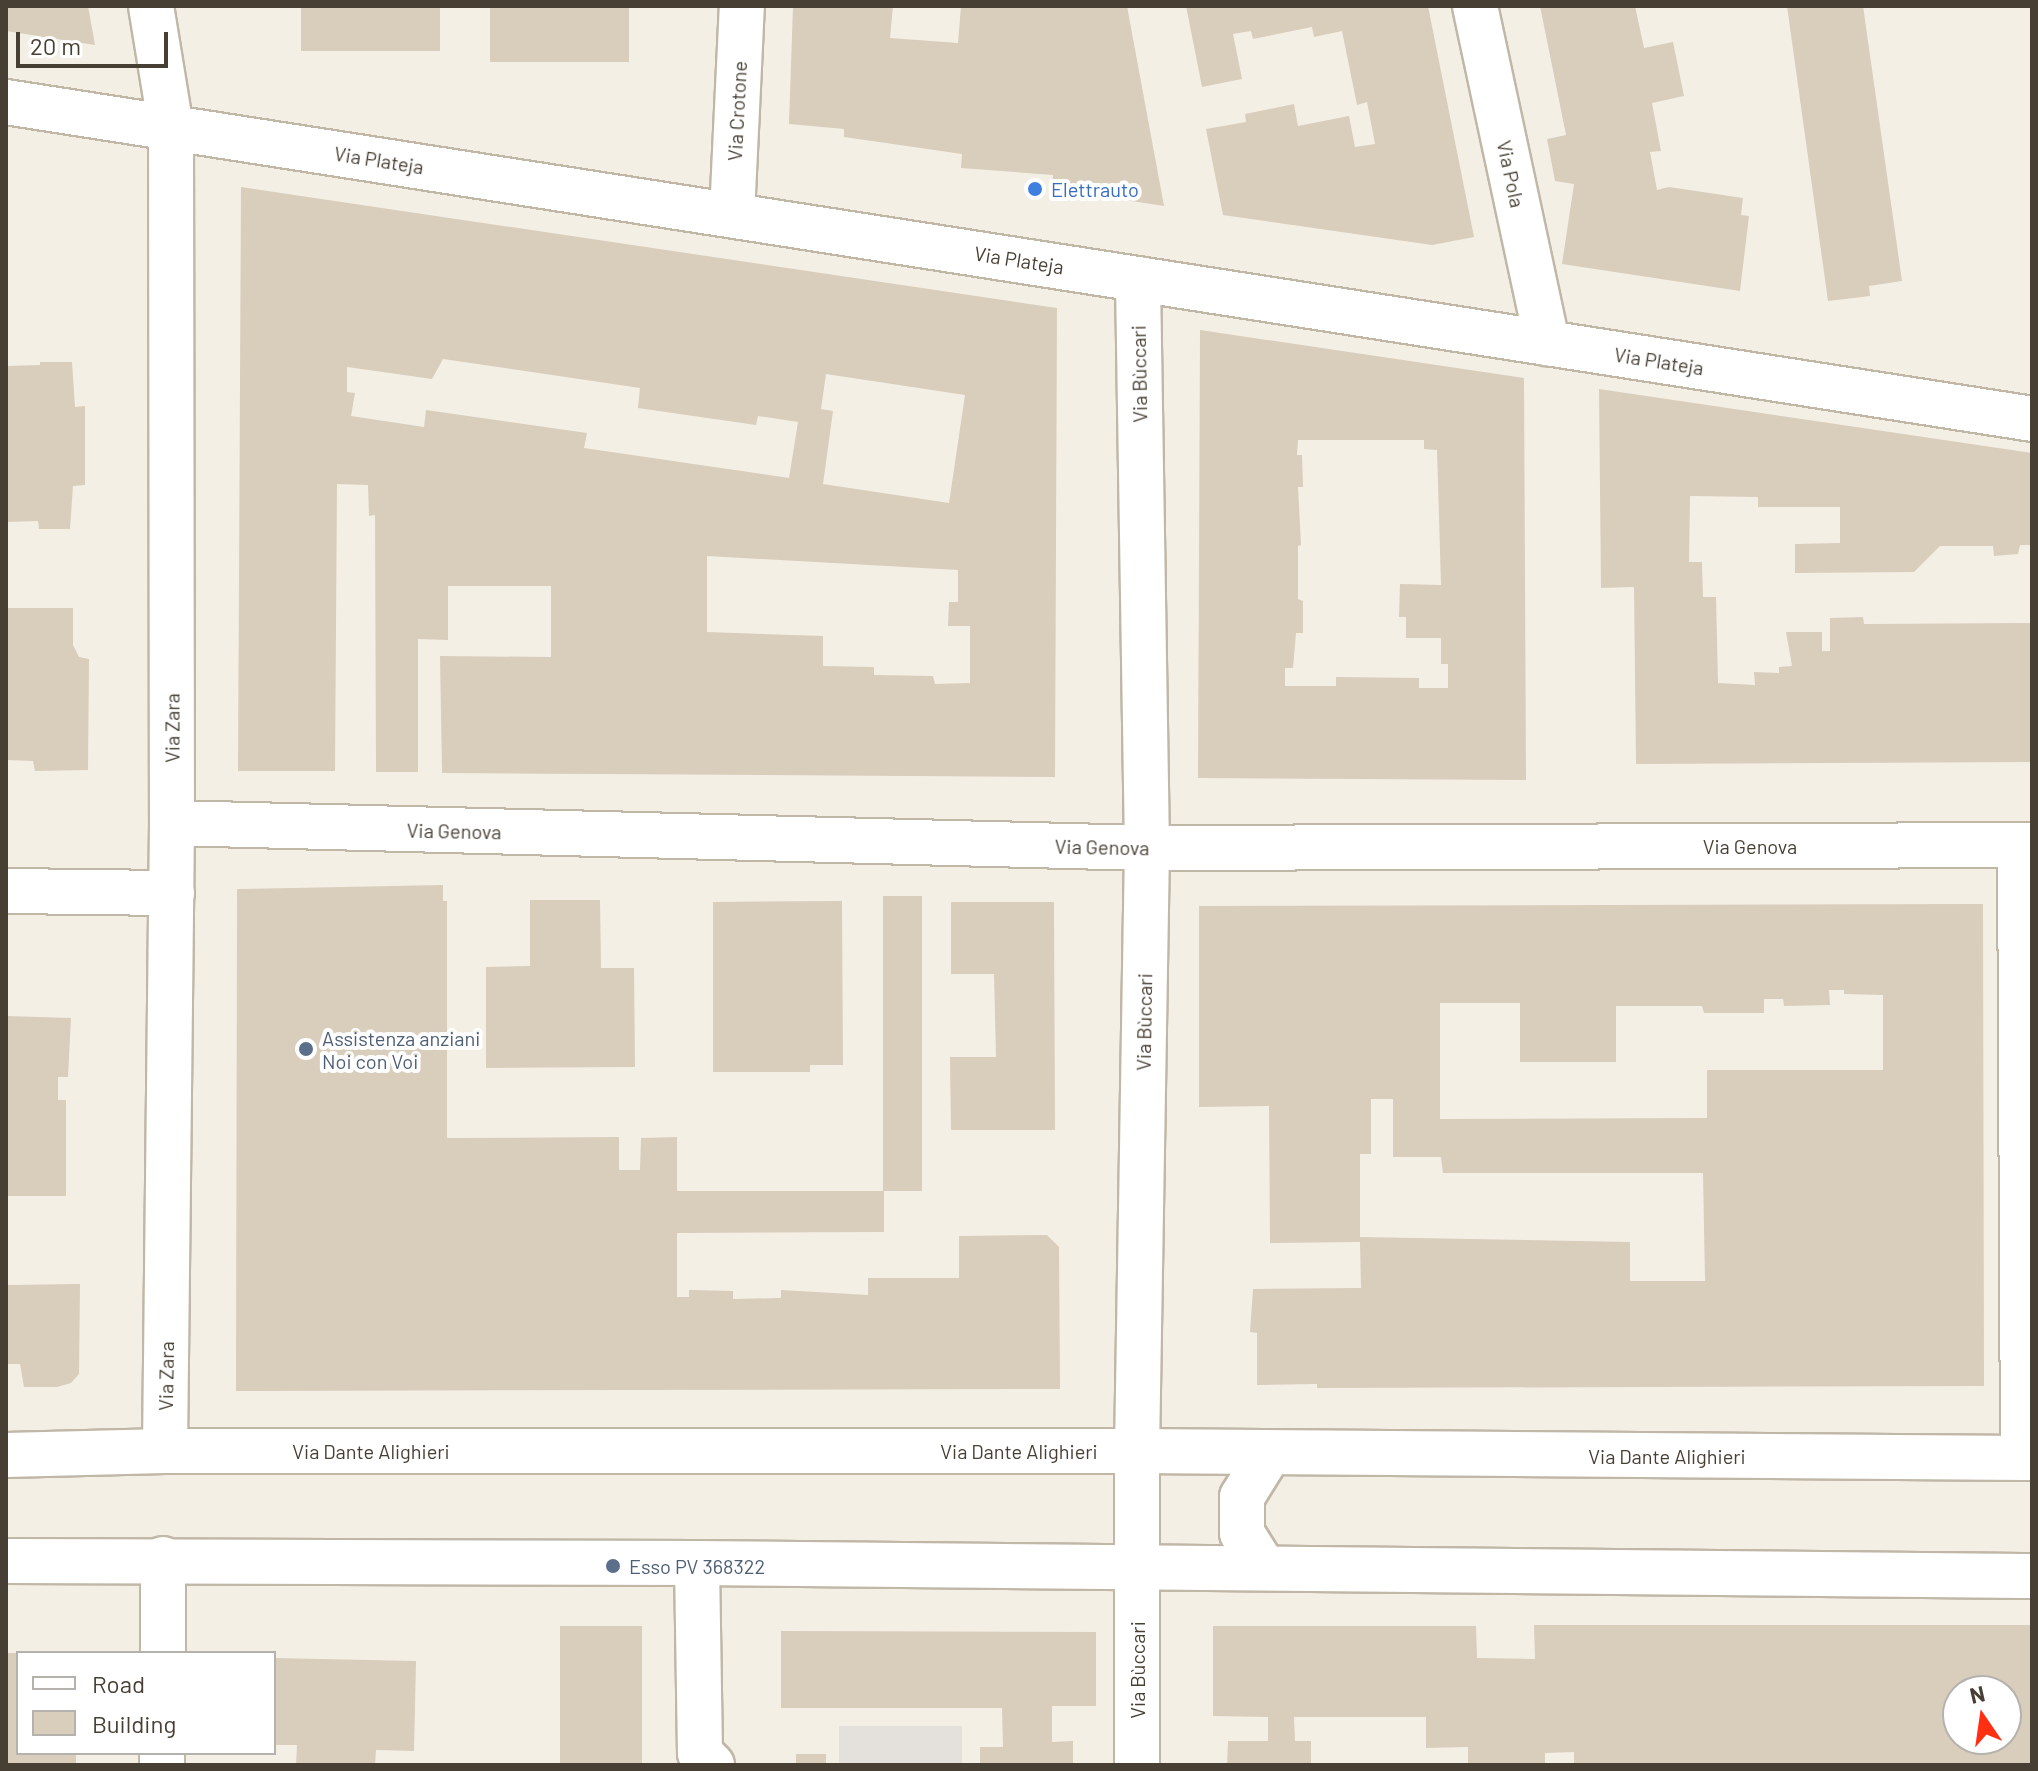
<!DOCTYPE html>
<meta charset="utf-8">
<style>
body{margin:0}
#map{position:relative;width:2038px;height:1771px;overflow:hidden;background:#f4efe5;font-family:Barlow,sans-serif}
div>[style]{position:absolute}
.parking>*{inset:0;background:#e4e1dd;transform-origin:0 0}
.building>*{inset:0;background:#d9cdbc;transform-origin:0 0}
.roads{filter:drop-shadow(2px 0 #c0b7a7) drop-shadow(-2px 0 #c0b7a7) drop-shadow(0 2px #c0b7a7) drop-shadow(0 -2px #c0b7a7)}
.minor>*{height:44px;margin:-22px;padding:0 22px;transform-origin:22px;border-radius:22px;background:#fff}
.dots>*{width:22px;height:22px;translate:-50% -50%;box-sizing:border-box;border:4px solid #fff;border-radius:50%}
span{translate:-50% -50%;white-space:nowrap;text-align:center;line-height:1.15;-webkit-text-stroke:8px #fff;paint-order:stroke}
.street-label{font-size:20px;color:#473f34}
.shop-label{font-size:20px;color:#366cbe}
.left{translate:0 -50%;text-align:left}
.service-label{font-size:20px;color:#4e5e75}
.frame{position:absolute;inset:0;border:8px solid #473f34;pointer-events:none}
.legend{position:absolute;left:16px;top:1651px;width:260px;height:104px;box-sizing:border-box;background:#fff;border:2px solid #b5b2ae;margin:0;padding:10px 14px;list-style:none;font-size:24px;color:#473f34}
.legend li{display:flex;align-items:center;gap:16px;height:40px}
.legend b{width:40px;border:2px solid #b5b2ae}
.north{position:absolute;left:1942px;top:1675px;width:80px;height:80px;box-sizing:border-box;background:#fff;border:2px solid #b5b2ae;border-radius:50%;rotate:347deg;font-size:22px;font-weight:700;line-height:32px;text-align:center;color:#473f34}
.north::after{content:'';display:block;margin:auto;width:28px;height:36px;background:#ff2f11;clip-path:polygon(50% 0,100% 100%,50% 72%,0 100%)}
.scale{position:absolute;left:16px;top:32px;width:152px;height:36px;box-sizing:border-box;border:4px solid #473f34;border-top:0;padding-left:10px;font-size:24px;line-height:28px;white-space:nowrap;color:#473f34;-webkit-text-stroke:6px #fff;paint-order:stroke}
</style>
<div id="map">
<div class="parking">
<i style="left:962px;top:1726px;width:39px;height:123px;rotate:90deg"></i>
</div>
<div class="building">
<i style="clip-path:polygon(6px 6px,88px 6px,95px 45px,6px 31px)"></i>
<i style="left:301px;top:6px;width:139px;height:45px"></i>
<i style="left:490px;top:6px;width:139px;height:56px"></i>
<i style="clip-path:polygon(793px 6px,893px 6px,890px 38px,958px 43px,961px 6px,1127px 6px,1164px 206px,1052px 189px,1053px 175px,961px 168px,962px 154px,844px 137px,844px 129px,789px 124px)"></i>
<i style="clip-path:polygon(1186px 6px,1428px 6px,1474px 237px,1432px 245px,1223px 215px,1206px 129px,1246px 122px,1245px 114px,1294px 104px,1298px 126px,1349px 116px,1355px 147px,1375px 144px,1367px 102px,1357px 105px,1342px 31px,1314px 37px,1312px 27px,1253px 39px,1251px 31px,1233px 34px,1242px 79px,1202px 87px)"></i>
<i style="clip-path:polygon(1540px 6px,1635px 6px,1644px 48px,1673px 42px,1684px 96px,1652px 103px,1661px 151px,1650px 152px,1657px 190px,1669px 187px,1743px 198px,1741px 215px,1749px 216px,1740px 291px,1562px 264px,1574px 184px,1555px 181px,1547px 139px,1566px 135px)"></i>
<i style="clip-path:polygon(1787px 6px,1863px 6px,1902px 281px,1869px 286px,1870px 296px,1828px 301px)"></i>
<i style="clip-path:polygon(evenodd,241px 187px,1057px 308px,1055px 777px,442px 773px,440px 656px,551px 657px,551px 586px,448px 586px,448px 640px,418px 639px,418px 772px,376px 772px,375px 515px,369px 516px,368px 485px,337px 484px,335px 771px,238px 771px,241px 187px,443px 359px,640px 388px,638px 408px,756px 425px,758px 416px,798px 422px,789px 478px,584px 448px,587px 433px,426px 410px,424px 427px,351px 416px,355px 393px,347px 392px,347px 367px,432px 379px,443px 359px,241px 187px,826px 374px,965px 395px,949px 503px,823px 484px,833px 411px,821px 409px,826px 374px,241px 187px,707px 556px,958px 570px,958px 602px,949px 602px,948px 626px,970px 626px,970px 683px,935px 684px,933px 676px,874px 675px,874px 667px,823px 666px,823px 636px,707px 632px,707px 556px)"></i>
<i style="clip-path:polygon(evenodd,1200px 330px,1524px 378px,1526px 780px,1198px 778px,1200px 330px,1298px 440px,1424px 440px,1424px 449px,1437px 450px,1441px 585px,1400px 584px,1399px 617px,1406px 617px,1406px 638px,1441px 638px,1441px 664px,1448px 664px,1448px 688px,1419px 688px,1419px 678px,1336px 677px,1336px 686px,1285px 686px,1285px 668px,1293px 668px,1296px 633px,1303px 633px,1303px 601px,1298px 599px,1298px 546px,1301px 545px,1298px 487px,1303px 487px,1302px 455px,1297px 455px,1298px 440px)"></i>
<i style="clip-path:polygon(40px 362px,72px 362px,75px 407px,85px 406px,85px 485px,73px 486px,70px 529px,39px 529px,38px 521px,6px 522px,6px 366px,40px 365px)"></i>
<i style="clip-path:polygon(1599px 389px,2032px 453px,2032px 545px,2020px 545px,2018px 554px,1994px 556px,1993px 546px,1940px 546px,1914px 572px,1795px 573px,1795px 544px,1840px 543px,1840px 507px,1758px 507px,1758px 497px,1690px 496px,1689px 562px,1702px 562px,1703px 597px,1716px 597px,1718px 683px,1755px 685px,1754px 672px,1779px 673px,1779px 667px,1792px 666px,1786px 632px,1822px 632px,1822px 651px,1830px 651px,1830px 618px,1863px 617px,1864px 624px,2030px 623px,2032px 762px,1636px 764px,1634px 587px,1601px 588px)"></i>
<i style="clip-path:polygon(6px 608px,73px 608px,73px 645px,79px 657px,89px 659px,88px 770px,35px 771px,33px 761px,6px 760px)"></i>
<i style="clip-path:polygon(443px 885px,443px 901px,447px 901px,447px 1138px,619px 1137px,619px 1170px,640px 1170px,641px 1138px,677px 1137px,677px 1191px,884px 1191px,884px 1232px,677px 1233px,677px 1297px,689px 1297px,689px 1290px,733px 1291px,733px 1299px,781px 1298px,781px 1290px,868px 1295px,868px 1278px,959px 1278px,959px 1236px,1047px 1235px,1059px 1247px,1060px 1389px,236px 1391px,237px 889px)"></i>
<i style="left:883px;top:896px;width:39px;height:295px"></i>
<i style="clip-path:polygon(530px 900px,600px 900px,601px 968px,634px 968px,635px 1067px,486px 1068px,486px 967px,530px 966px)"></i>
<i style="clip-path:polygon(842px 901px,843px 1065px,810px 1065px,810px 1072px,713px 1072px,713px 902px)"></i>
<i style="clip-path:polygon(951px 902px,1054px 902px,1055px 1130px,951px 1130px,950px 1057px,996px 1057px,994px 974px,951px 974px)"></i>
<i style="clip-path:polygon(evenodd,1983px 904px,1984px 1386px,1317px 1388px,1317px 1384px,1257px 1385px,1257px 1333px,1250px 1332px,1253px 1289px,1361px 1288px,1360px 1242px,1270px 1243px,1269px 1106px,1199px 1107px,1199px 906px,1983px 904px,1829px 990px,1844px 990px,1844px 994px,1883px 995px,1883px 1070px,1707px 1070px,1707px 1118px,1440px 1119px,1440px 1003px,1520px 1003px,1520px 1062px,1616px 1062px,1616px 1006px,1702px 1006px,1704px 1013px,1764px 1013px,1764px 999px,1783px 999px,1784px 1006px,1830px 1005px,1829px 990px,1983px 904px,1371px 1099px,1393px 1099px,1393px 1157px,1441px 1157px,1443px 1173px,1703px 1173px,1705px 1281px,1630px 1281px,1630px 1242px,1360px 1237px,1360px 1154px,1371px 1154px,1371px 1099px)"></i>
<i style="clip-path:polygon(6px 1016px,71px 1018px,68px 1077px,58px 1077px,58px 1100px,66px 1100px,66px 1196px,6px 1196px)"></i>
<i style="clip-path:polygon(80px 1284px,79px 1374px,71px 1383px,57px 1387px,24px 1387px,20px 1364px,6px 1364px,6px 1285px)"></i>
<i style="clip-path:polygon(evenodd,1534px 1625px,2032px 1625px,2032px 1765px,1574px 1765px,1574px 1752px,1545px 1753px,1545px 1765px,1468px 1765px,1468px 1747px,1426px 1748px,1426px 1717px,1294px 1717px,1295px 1741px,1311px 1741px,1311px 1765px,1227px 1765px,1228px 1741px,1268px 1741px,1268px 1717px,1213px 1716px,1213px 1626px,1476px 1626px,1477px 1658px,1535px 1659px,1534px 1625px,1958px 1691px,2006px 1691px,2006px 1739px,1958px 1739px,1958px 1691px)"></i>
<i style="left:560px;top:1626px;width:82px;height:139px"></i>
<i style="clip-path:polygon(781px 1631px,1096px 1632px,1096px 1706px,1052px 1706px,1052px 1742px,1073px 1741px,1073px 1765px,980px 1765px,980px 1747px,1003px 1747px,1002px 1708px,781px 1708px)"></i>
<i style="clip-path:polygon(6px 1653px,18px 1653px,18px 1753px,76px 1753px,76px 1765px,6px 1765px)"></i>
<i style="clip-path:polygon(274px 1658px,416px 1661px,414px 1751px,376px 1750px,375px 1765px,296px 1765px,297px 1745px,274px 1745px)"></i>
<i style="left:796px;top:1754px;width:30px;height:11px"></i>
</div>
<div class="roads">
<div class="minor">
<i style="left:151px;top:6px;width:124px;rotate:80.7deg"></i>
<i style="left:171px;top:128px;width:695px;rotate:89.92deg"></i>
<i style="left:172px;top:823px;width:628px;rotate:90.64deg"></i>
<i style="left:1475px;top:6px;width:345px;rotate:77.9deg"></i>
<i style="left:6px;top:102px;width:2051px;rotate:8.89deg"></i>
<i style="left:732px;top:215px;width:209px;rotate:-87.3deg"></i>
<i style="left:172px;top:823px;width:975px;rotate:1.47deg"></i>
<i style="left:1147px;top:848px;width:885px;rotate:-0.19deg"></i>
<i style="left:2020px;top:845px;width:613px;rotate:89.72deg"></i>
<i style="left:6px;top:891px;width:166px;rotate:0.7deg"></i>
<i style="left:6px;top:1455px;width:159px;rotate:-1.4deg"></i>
<i style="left:165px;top:1451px;width:972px"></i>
<i style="left:1137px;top:1451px;width:895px;rotate:0.45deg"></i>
<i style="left:163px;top:1559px;width:94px;rotate:90deg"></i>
<i style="left:6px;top:1561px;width:691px;rotate:0.17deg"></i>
<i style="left:697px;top:1563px;width:1335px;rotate:0.56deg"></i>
<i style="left:697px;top:1563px;width:190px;rotate:89.1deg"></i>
<i style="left:700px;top:1753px;width:17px;rotate:45deg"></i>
<i style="left:1264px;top:1568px;width:41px;rotate:-122.2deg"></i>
<i style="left:1242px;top:1533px;width:36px;rotate:-90deg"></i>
<i style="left:1242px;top:1497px;width:49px;rotate:-58.2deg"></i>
<i style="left:162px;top:1765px;width:12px;rotate:-90deg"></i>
<i style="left:1137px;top:1765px;width:314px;rotate:-90deg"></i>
<i style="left:1137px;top:1451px;width:603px;rotate:-89.05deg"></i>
<i style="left:1147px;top:848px;width:569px;rotate:-90.91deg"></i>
</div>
</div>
<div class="dots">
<i style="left:1035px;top:189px;background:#3f7fe0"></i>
<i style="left:306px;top:1049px;background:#5c6f8a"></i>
<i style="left:613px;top:1566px;background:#5c6f8a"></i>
</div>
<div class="street-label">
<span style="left:737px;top:111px;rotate:-87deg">Via Crotone</span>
<span style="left:379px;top:160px;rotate:9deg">Via Plateja</span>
<span style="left:1511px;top:174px;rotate:78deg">Via Pola</span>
<span style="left:1019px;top:260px;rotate:9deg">Via Plateja</span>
<span style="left:1659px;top:361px;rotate:9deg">Via Plateja</span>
<span style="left:1139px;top:374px;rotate:-91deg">Via Bùccari</span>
<span style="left:172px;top:728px;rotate:-90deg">Via Zara</span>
<span style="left:454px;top:831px;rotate:1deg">Via Genova</span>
<span style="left:1750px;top:846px">Via Genova</span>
<span style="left:1102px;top:847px;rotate:1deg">Via Genova</span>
<span style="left:1144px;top:1022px;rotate:-89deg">Via Bùccari</span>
<span style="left:166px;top:1376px;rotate:-89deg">Via Zara</span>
<span style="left:371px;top:1451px">Via Dante Alighieri</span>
<span style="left:1019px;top:1451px">Via Dante Alighieri</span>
<span style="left:1667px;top:1456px">Via Dante Alighieri</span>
<span style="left:1137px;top:1670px;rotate:-90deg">Via Bùccari</span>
</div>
<div class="shop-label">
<span class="left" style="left:1051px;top:189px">Elettrauto</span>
</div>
<div class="service-label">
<span class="left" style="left:322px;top:1050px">Assistenza anziani<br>Noi con Voi</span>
<span class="left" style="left:629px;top:1566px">Esso PV 368322</span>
</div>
<div class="frame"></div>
<ul class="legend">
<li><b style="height:10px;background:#fff"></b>Road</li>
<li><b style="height:22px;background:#d9cdbc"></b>Building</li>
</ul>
<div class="north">N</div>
<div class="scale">20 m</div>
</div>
